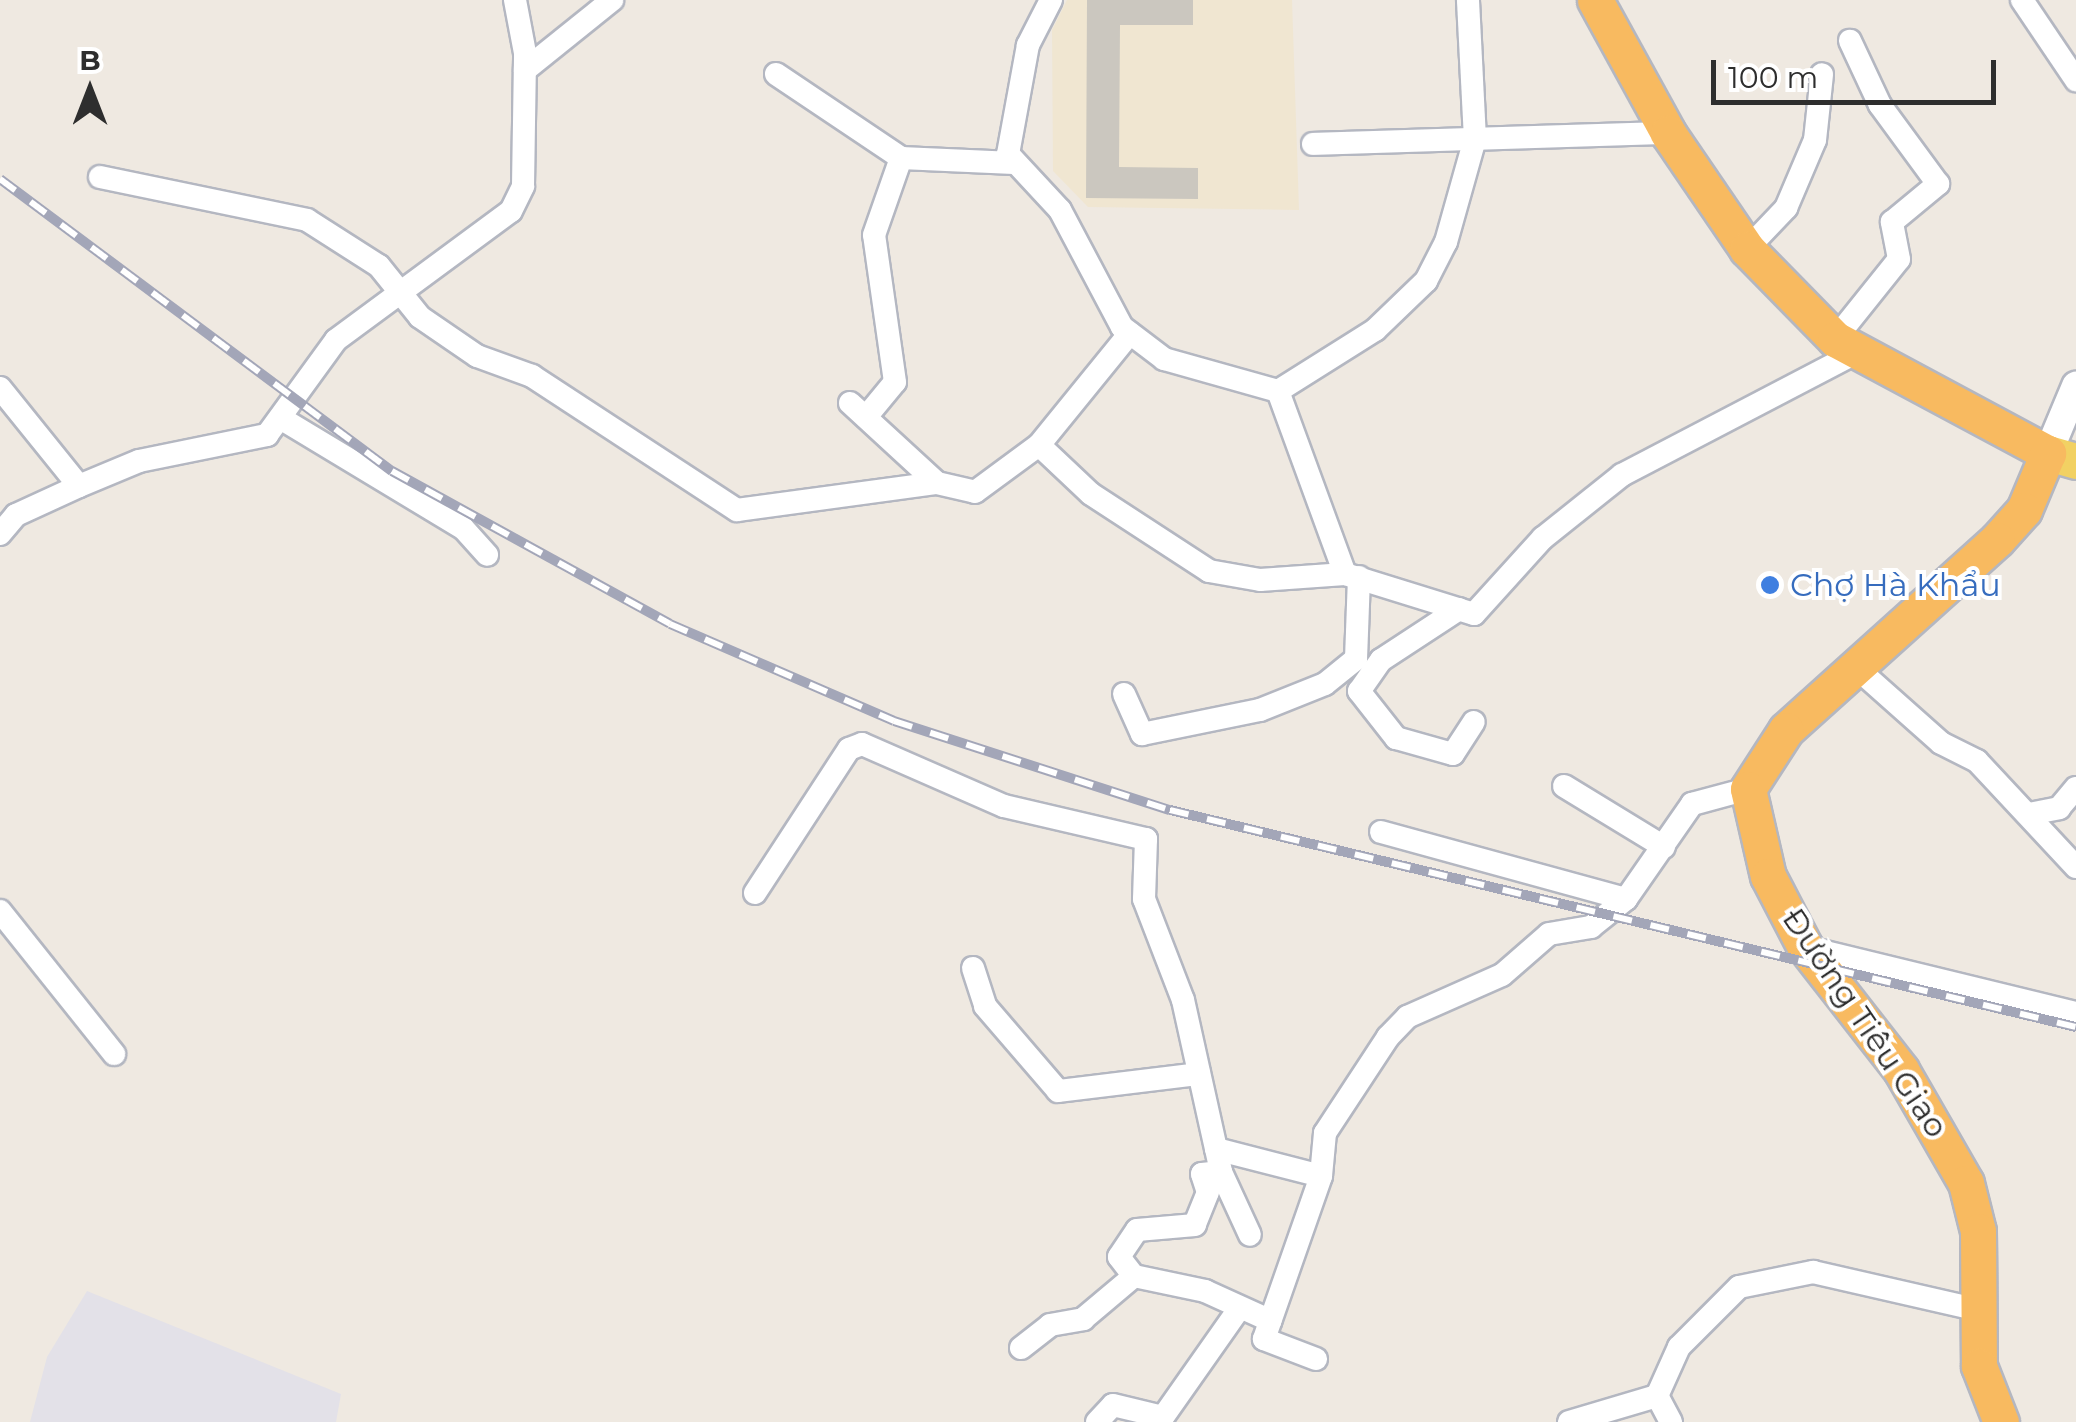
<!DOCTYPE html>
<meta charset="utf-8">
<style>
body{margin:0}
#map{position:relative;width:2076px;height:1422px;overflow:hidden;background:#efe9e1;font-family:Montserrat,sans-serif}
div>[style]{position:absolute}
.industrial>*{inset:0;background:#e3e1e8}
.education>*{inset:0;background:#f0e6d1}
.building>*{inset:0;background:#cbc7bf}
.roads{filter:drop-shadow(2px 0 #b4b7c1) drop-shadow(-2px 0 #b4b7c1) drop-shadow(0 2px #b4b7c1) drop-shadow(0 -2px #b4b7c1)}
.minor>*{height:22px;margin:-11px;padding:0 11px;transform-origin:11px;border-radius:11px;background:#fff}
.tertiary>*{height:28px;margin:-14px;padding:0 14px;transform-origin:14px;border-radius:14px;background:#fff}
.primary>*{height:35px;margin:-17.5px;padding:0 17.5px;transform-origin:17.5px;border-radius:17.5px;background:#f2d163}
.trunk>*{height:35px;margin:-17.5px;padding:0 17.5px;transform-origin:17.5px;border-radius:17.5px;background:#f8ba60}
.rail>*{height:10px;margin-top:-5px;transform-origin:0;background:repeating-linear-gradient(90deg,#fff 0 19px,#a3a6b8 0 38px);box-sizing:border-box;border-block:2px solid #a3a6b8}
.dots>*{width:28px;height:28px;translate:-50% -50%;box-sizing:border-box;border:5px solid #fff;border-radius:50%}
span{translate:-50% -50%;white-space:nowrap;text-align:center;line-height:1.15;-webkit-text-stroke:8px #fff;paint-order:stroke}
.shop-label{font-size:32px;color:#366cbe}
.left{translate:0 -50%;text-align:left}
.street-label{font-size:32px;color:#2e2e2e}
.north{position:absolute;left:40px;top:40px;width:100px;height:100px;-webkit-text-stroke:8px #fff;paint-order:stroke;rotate:0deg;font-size:28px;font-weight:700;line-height:40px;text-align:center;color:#2e2e2e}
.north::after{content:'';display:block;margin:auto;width:35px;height:45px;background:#2e2e2e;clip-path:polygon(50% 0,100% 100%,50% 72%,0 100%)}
.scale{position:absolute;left:1711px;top:60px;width:285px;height:45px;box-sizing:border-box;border:5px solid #2e2e2e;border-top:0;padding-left:12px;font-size:30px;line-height:35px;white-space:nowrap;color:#2e2e2e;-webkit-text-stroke:8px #fff;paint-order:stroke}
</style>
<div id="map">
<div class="industrial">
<i style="clip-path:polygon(87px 1291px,341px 1394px,336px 1422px,30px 1422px,47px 1357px)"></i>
</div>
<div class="education">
<i style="clip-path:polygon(1067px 0,1292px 0,1299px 210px,1088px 207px,1053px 171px,1052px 30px)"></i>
</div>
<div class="building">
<i style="clip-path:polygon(1087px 0,1193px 0,1193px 25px,1120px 25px,1119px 167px,1198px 168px,1198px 199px,1086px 198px)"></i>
</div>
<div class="roads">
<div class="minor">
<i style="left:1051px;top:0;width:51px;rotate:117.1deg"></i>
<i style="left:1028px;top:45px;width:111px;rotate:100.4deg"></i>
<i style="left:1008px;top:154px;width:76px;rotate:47.1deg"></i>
<i style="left:1060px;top:210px;width:132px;rotate:62.1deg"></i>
<i style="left:1122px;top:327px;width:53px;rotate:37.3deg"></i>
<i style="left:1164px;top:359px;width:118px;rotate:15.7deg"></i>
<i style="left:1278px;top:391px;width:195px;rotate:69.9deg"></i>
<i style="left:2022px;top:0;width:97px;rotate:56deg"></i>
<i style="left:525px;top:70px;width:112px;rotate:-38.8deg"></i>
<i style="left:776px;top:74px;width:151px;rotate:33.9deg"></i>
<i style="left:901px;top:158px;width:113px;rotate:2.5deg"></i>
<i style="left:1313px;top:144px;width:355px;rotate:-1.8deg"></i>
<i style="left:100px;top:177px;width:211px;rotate:11.7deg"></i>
<i style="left:307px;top:220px;width:85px;rotate:32.6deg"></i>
<i style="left:379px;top:266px;width:65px;rotate:51.2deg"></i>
<i style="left:420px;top:317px;width:69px;rotate:34.4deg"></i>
<i style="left:477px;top:356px;width:59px;rotate:20deg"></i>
<i style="left:532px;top:376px;width:245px;rotate:33.2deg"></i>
<i style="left:737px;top:510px;width:202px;rotate:-7.7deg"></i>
<i style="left:1747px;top:249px;width:57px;rotate:-46.4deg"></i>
<i style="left:1786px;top:208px;width:74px;rotate:-66.9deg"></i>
<i style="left:1815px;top:140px;width:66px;rotate:-83.9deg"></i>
<i style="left:1835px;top:339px;width:102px;rotate:-51.3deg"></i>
<i style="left:1899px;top:259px;width:38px;rotate:-101deg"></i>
<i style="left:1892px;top:222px;width:60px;rotate:-39.6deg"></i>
<i style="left:1938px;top:184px;width:98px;rotate:-126.3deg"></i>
<i style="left:1880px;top:105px;width:71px;rotate:-115.1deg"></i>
<i style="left:0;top:388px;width:126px;rotate:51.1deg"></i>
<i style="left:79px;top:486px;width:65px;rotate:-22.6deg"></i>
<i style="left:139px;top:461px;width:131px;rotate:-11.5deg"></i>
<i style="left:267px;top:435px;width:117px;rotate:-54deg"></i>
<i style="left:336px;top:340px;width:217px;rotate:-36.4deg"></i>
<i style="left:511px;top:211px;width:28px;rotate:-64deg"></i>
<i style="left:523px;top:186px;width:133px;rotate:-89.1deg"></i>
<i style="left:525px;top:53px;width:54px;rotate:-100.7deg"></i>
<i style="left:1278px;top:391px;width:115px;rotate:-32.2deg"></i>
<i style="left:1375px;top:330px;width:71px;rotate:-43.9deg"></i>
<i style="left:1426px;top:281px;width:44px;rotate:-62.9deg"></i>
<i style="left:1446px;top:242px;width:107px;rotate:-74.3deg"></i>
<i style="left:1475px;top:139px;width:139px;rotate:-92.9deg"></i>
<i style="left:850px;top:403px;width:118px;rotate:42.6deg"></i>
<i style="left:937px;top:483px;width:39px;rotate:13deg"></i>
<i style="left:975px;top:492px;width:79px;rotate:-36.3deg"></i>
<i style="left:1039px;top:445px;width:144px;rotate:-50.9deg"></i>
<i style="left:866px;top:417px;width:45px;rotate:-50.4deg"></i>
<i style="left:895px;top:382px;width:148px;rotate:-98.1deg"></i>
<i style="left:874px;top:235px;width:82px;rotate:-70.7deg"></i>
<i style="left:282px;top:419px;width:211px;rotate:31.1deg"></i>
<i style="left:463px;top:528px;width:36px;rotate:48deg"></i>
<i style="left:1039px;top:445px;width:71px;rotate:43.3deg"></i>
<i style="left:1091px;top:494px;width:141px;rotate:33.1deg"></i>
<i style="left:1209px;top:571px;width:52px;rotate:10deg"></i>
<i style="left:1260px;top:580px;width:85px;rotate:-4deg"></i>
<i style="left:1345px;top:574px;width:135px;rotate:17.2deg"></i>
<i style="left:1474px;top:614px;width:103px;rotate:-47.8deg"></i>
<i style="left:1543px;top:538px;width:101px;rotate:-38.6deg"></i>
<i style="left:1622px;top:475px;width:265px;rotate:-27.6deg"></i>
<i style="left:0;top:534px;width:25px;rotate:-50deg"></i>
<i style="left:16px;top:515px;width:69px;rotate:-24.7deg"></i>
<i style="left:1459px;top:609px;width:93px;rotate:146.8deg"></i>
<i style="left:1381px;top:660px;width:38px;rotate:125deg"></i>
<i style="left:1359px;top:691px;width:60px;rotate:51.8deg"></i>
<i style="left:1396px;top:738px;width:59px;rotate:15.7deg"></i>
<i style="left:1453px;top:754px;width:38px;rotate:-57deg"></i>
<i style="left:1860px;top:671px;width:108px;rotate:41.6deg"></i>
<i style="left:1941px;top:743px;width:40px;rotate:26.6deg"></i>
<i style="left:1977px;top:761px;width:145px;rotate:47deg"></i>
<i style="left:1124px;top:694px;width:44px;rotate:65.8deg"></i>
<i style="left:1142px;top:734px;width:120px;rotate:-11.5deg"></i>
<i style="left:1260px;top:710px;width:70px;rotate:-21.8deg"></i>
<i style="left:1325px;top:684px;width:40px;rotate:-39deg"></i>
<i style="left:1356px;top:659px;width:82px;rotate:-87.9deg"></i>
<i style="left:1564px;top:786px;width:117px;rotate:31.4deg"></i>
<i style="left:2029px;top:814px;width:31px;rotate:-11deg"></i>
<i style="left:2059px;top:808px;width:26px;rotate:-50deg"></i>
<i style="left:1381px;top:832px;width:254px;rotate:15.3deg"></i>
<i style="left:755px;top:893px;width:172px;rotate:-56.9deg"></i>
<i style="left:849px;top:749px;width:14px;rotate:-21deg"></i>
<i style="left:862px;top:744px;width:155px;rotate:23.6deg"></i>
<i style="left:1004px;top:806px;width:146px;rotate:13.1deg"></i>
<i style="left:1146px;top:839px;width:60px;rotate:91.9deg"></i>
<i style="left:1144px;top:899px;width:108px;rotate:68.9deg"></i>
<i style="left:1183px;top:1000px;width:176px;rotate:77.5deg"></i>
<i style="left:1221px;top:1172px;width:19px;rotate:174deg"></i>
<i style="left:1202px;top:1174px;width:19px;rotate:72deg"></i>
<i style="left:1208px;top:1192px;width:35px;rotate:112deg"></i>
<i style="left:1195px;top:1225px;width:58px;rotate:175.1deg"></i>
<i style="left:1137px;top:1230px;width:32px;rotate:124deg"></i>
<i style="left:1119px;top:1257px;width:24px;rotate:52deg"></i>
<i style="left:0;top:911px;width:183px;rotate:51.4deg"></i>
<i style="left:1805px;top:947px;width:279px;rotate:13.7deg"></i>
<i style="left:973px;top:968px;width:40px;rotate:72deg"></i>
<i style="left:985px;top:1006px;width:112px;rotate:49.3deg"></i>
<i style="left:1058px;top:1091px;width:142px;rotate:-6.9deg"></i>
<i style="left:1216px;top:1149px;width:108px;rotate:14.4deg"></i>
<i style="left:1221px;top:1172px;width:69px;rotate:65.3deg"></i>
<i style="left:1021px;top:1348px;width:37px;rotate:-38deg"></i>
<i style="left:1050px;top:1325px;width:34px;rotate:-10deg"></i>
<i style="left:1083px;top:1319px;width:67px;rotate:-40.1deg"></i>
<i style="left:1134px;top:1276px;width:73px;rotate:11.9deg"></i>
<i style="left:1205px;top:1291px;width:72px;rotate:24.4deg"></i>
<i style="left:1316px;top:1359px;width:56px;rotate:-159deg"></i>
<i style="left:1264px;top:1339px;width:173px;rotate:-70.7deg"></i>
<i style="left:1321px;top:1176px;width:43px;rotate:-84.7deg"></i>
<i style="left:1325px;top:1133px;width:115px;rotate:-56.7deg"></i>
<i style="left:1388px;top:1037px;width:28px;rotate:-46deg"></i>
<i style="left:1407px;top:1017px;width:104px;rotate:-23.9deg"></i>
<i style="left:1502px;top:975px;width:62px;rotate:-41.1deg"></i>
<i style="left:1549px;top:934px;width:43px;rotate:-9.5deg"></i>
<i style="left:1591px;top:927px;width:45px;rotate:-38.7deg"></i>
<i style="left:1626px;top:899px;width:116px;rotate:-55.2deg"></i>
<i style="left:1692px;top:804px;width:58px;rotate:-15deg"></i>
<i style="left:1097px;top:1422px;width:23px;rotate:-47deg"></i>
<i style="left:1113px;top:1405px;width:51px;rotate:13.5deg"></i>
<i style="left:1163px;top:1417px;width:132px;rotate:-54.9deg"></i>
<i style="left:1569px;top:1422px;width:92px;rotate:-16.5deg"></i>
<i style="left:1671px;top:1422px;width:30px;rotate:-118deg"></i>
<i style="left:1657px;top:1396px;width:54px;rotate:-65.8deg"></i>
<i style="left:1679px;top:1347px;width:85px;rotate:-45deg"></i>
<i style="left:1739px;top:1287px;width:76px;rotate:-11.5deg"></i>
<i style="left:1813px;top:1272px;width:166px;rotate:12.9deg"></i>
</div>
<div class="tertiary">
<i style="left:2048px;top:453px;width:73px;rotate:-67.3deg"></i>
</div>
<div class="primary">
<i style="left:2048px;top:453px;width:29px;rotate:16deg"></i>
</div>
<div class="trunk">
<i style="left:1595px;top:0;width:152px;rotate:61.2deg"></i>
<i style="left:1668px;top:133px;width:140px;rotate:55.7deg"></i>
<i style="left:1747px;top:249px;width:126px;rotate:45.6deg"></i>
<i style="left:1835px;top:339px;width:242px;rotate:28.2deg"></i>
<i style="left:2048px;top:453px;width:62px;rotate:112.8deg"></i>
<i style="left:2024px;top:510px;width:40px;rotate:132deg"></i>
<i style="left:1997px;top:540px;width:284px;rotate:138deg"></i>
<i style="left:1786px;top:730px;width:70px;rotate:122.8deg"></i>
<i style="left:1748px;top:789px;width:89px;rotate:77.1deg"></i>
<i style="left:1768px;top:876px;width:80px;rotate:62.5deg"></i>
<i style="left:1805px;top:947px;width:156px;rotate:52deg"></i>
<i style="left:1901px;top:1070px;width:130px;rotate:60.1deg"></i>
<i style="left:1966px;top:1183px;width:49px;rotate:76deg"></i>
<i style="left:1978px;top:1231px;width:135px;rotate:89.6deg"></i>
<i style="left:1979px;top:1366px;width:60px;rotate:68.6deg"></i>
</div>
</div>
<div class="rail">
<i style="left:0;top:179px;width:489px;rotate:36.7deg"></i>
<i style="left:392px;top:471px;width:317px;rotate:28.8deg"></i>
<i style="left:670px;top:624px;width:244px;rotate:23.4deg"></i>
<i style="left:894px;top:721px;width:290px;rotate:17.9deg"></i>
<i style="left:1170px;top:810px;width:932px;rotate:13.47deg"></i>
</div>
<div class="dots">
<i style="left:1770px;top:585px;background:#3f7fe0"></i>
</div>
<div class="shop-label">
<span class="left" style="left:1790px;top:585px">Chợ Hà Khẩu</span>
</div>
<div class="street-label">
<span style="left:1865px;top:1023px;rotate:56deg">Đường Tiêu Giao</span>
</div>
<div class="north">B</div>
<div class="scale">100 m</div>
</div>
